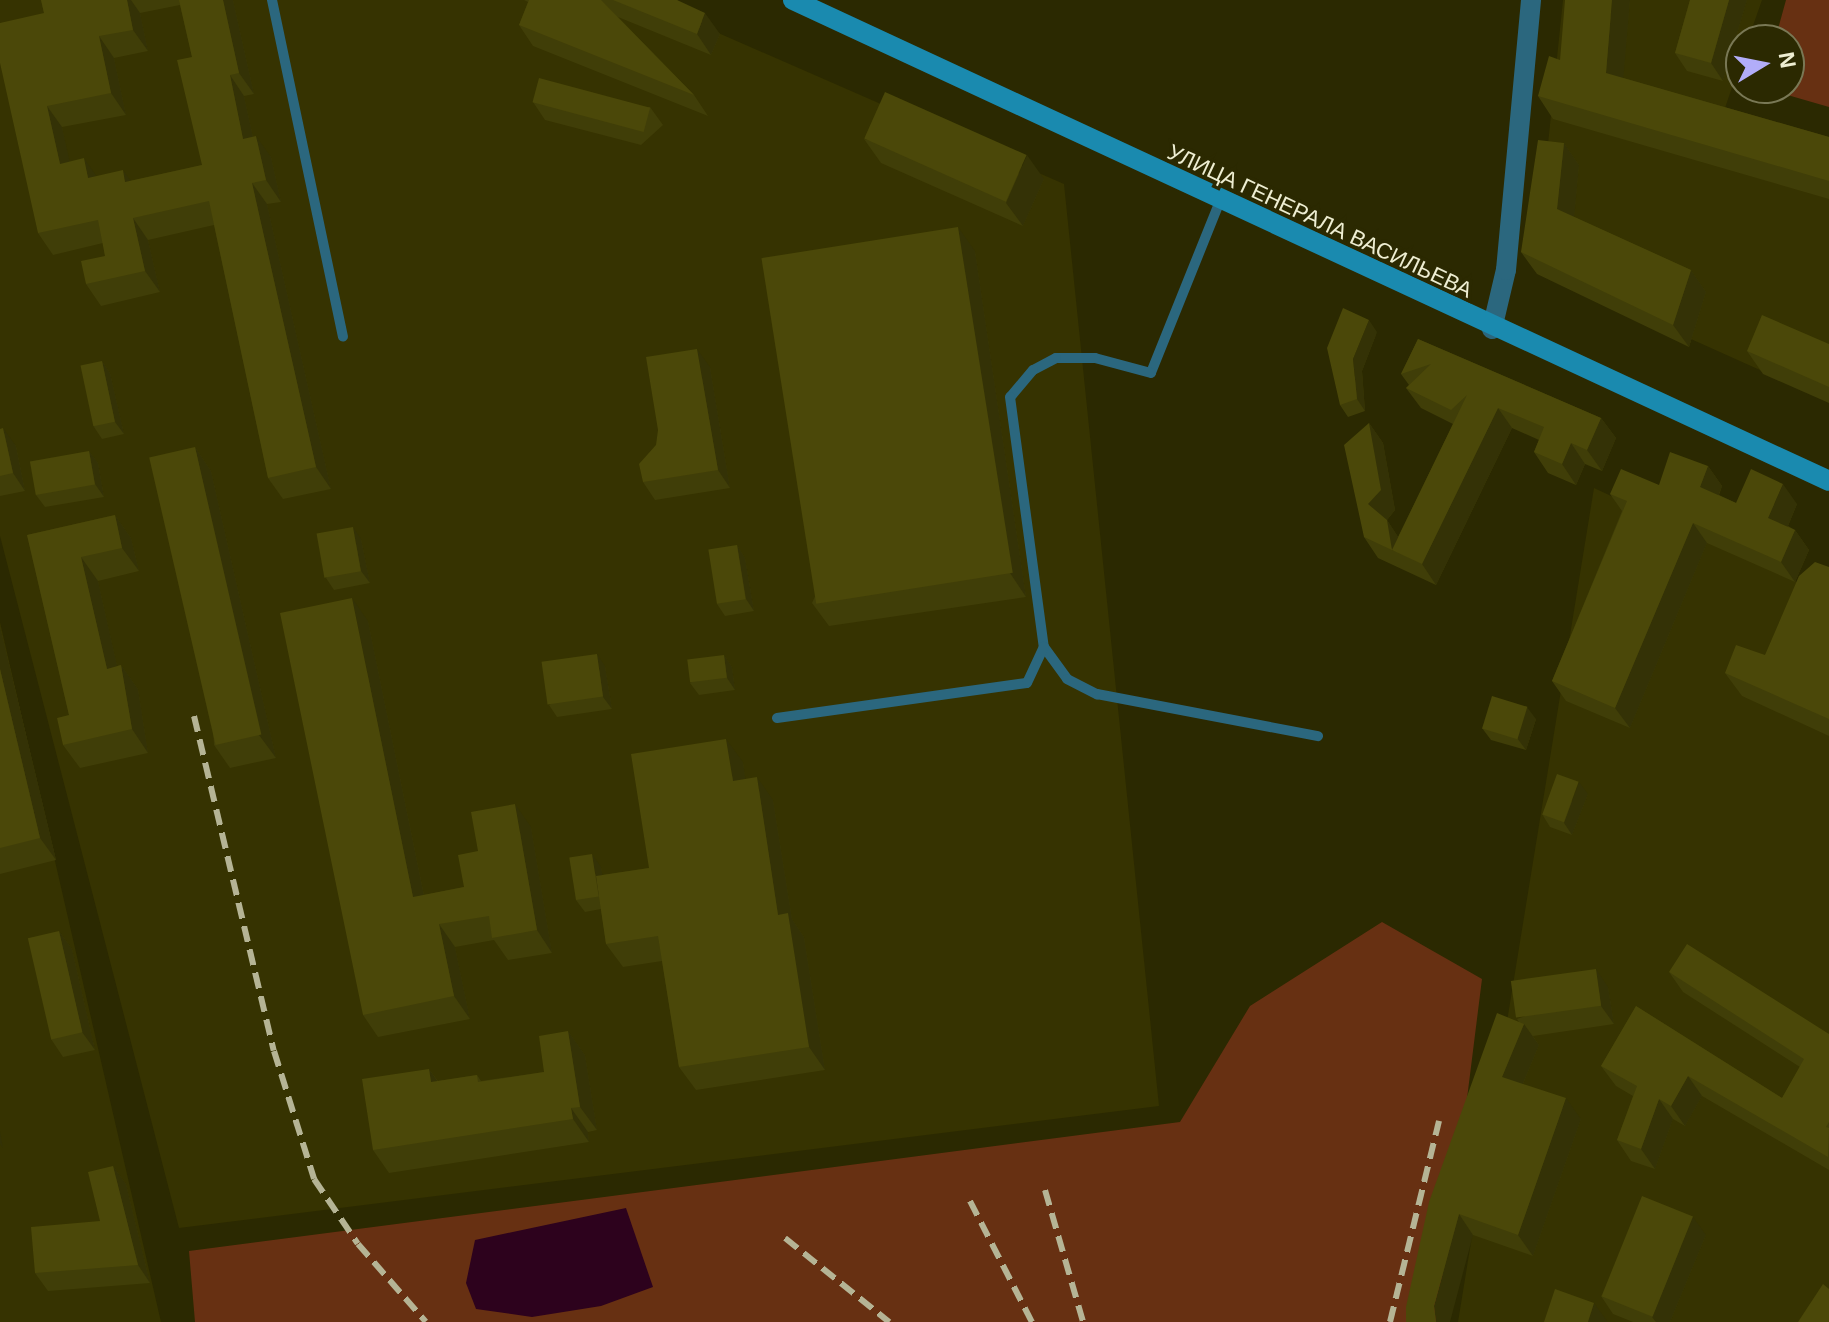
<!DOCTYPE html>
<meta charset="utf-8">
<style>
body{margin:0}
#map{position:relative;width:1829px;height:1322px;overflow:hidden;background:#2b2901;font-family:Arial,sans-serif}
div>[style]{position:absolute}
.built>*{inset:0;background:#363301}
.green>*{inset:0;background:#673012}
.water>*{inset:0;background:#2d021d}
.service>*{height:10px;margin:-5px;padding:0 5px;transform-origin:5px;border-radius:5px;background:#2b677e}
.minor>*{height:20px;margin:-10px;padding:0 10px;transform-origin:10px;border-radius:10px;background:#2b677e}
.secondary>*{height:20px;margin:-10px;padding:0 10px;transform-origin:10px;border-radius:10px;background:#1a8aaf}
.rail>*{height:6px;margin-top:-3px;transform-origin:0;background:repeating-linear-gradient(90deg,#b5b495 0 16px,transparent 0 24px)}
.wall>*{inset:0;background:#403e08}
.shaded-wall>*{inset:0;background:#343206}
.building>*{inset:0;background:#4b4809;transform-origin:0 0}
span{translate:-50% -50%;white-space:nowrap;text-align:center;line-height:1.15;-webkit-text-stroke:7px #2b2901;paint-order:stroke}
.street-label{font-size:22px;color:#eeeed2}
.north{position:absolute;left:1725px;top:24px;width:80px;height:80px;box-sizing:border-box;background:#2b2901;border:2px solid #797855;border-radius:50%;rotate:80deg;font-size:22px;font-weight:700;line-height:32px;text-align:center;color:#eeeed2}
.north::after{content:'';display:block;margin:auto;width:28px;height:36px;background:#b2adf9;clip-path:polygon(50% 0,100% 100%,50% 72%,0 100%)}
</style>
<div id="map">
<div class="built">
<i style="clip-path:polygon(0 0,643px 0,1064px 184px,1159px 1106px,179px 1228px,0 536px)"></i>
<i style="clip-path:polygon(1563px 0,1762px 0,1748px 40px,1741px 40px,1741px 61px,1707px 161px,1829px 195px,1829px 401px,1535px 269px)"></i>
<i style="clip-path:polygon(1594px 488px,1829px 597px,1829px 1322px,1458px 1322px)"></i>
<i style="clip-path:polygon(0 622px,161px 1322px,0 1322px)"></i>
</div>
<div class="green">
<i style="clip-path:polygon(1786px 0,1829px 0,1829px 107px,1763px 88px,1789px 88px,1789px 40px,1775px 40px)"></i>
<i style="clip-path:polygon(1382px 922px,1482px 979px,1439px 1322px,195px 1322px,189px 1251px,1180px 1122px,1250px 1006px)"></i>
</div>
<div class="water">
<i style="clip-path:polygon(626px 1208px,653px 1287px,601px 1306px,532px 1317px,476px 1309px,466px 1283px,475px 1240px)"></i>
</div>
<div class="service">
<i style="left:272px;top:0;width:344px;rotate:78.1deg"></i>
<i style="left:1220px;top:201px;width:185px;rotate:111.9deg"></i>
<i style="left:1151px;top:373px;width:58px;rotate:-165deg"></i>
<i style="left:1095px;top:358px;width:39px;rotate:180deg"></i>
<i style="left:1056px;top:358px;width:26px;rotate:152deg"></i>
<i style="left:1033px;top:370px;width:35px;rotate:130deg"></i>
<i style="left:1010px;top:397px;width:252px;rotate:82.3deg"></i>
<i style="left:1044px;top:647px;width:39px;rotate:54deg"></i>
<i style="left:1067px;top:679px;width:34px;rotate:27deg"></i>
<i style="left:1097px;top:694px;width:225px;rotate:10.8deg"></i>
<i style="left:777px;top:718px;width:252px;rotate:-8deg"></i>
<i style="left:1027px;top:683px;width:40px;rotate:-65deg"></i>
</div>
<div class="minor">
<i style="left:1492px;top:329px;width:61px;rotate:-76.7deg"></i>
<i style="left:1506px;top:270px;width:271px;rotate:-84.7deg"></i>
</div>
<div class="secondary">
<i style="left:793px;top:0;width:1142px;rotate:24.9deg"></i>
</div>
<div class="rail">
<i style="left:194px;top:716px;width:344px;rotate:76.6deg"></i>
<i style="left:274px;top:1051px;width:134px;rotate:72.6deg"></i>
<i style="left:314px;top:1179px;width:78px;rotate:55.9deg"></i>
<i style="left:358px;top:1244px;width:103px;rotate:48.9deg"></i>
<i style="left:1045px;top:1190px;width:137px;rotate:73.9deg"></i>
<i style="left:970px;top:1201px;width:136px;rotate:62.9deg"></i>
<i style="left:785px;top:1238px;width:134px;rotate:38.9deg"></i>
<i style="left:1390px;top:1322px;width:207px;rotate:-76.3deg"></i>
</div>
<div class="wall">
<i style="clip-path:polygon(evenodd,41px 0,233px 0,254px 94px,244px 96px,253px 137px,271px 157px,281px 202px,267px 204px,331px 489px,283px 499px,268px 478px,214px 225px,148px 240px,160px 292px,101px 306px,86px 284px,105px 256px,103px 243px,53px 255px,38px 233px,44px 13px,41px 0,180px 5px,192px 57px,202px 165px,130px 181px,96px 176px,69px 161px,62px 127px,126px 115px,114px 58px,148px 51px,140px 13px,180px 5px)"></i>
<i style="clip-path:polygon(524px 0,677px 0,720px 34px,711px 55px,618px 17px,694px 95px,708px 116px,533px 46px,519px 25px,528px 2px)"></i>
<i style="clip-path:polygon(1630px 0,1623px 78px,1829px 137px,1829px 199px,1553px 119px,1538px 96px,1560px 60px)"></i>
<i style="clip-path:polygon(1690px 0,1747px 0,1723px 81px,1687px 71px,1675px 53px)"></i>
<i style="clip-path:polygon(533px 102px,650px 107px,663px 125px,641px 145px,545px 120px)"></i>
<i style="clip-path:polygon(864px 139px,1044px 179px,1023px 226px,881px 163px)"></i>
<i style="clip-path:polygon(1564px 143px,1579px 165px,1574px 217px,1691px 270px,1706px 292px,1689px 347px,1537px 274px,1521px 252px)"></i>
<i style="clip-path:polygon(975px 251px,1026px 597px,829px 626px,812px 603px)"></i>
<i style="clip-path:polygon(1377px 332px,1362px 371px,1365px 411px,1348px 417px,1340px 405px)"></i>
<i style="clip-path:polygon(1418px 339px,1601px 418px,1616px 438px,1602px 471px,1585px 464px,1576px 485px,1548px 473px,1534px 452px,1539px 440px,1512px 428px,1436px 585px,1378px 558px,1364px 537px,1369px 423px,1383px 443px,1395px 510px,1387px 520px,1398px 537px,1453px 424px,1421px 408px,1406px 388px,1409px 385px,1401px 374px)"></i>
<i style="clip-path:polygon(1829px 344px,1829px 403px,1763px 374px,1747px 351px)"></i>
<i style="clip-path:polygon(102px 361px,110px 373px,124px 434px,102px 439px,94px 427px)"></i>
<i style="clip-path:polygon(710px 367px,730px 488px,655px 500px,643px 482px,656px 445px)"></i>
<i style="clip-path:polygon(0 429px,16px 446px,25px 491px,0 496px)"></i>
<i style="clip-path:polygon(195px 447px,211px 471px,276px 758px,230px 768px,214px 745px)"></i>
<i style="clip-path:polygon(89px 451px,98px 463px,104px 497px,45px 507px,36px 495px)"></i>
<i style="clip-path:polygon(1708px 466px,1722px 486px,1719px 495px,1736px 503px,1797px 504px,1788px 526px,1795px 530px,1809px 550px,1795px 582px,1707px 543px,1630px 728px,1566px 701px,1552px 681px,1622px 511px,1610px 494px,1659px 485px)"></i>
<i style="clip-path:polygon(115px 515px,131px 538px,139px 571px,98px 581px,117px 666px,121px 665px,138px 689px,148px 753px,80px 768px,63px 745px,69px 715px,27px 535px)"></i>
<i style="clip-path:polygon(361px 539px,370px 583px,334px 590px,326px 578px)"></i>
<i style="clip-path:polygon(737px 545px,745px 558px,754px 611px,725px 616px,717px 604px)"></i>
<i style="clip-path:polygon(1829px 567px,1829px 736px,1742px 696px,1725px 673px,1765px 655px)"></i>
<i style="clip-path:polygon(368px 621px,424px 895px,464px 887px,478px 851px,531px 827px,552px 953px,508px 960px,494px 940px,455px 947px,470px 1019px,378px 1037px,363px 1015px)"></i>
<i style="clip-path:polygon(0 626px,56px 860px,0 874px)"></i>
<i style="clip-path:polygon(724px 655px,732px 667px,735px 690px,699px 695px,690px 683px)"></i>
<i style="clip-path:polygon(605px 666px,612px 709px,557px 717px,549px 705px)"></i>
<i style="clip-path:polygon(1536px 719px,1526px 750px,1491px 740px,1482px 728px)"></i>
<i style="clip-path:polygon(743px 762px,745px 779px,773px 800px,792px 919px,804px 937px,825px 1070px,696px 1090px,679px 1067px,662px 961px,623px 967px,606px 944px,601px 909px,585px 912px,576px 900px,601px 867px,602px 875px,649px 868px)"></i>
<i style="clip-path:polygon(1588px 794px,1572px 835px,1550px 827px,1542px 814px)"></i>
<i style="clip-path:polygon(59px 931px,72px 949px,95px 1050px,63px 1057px,51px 1039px)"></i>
<i style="clip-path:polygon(1669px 972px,1829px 1034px,1829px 1170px,1702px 1096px,1685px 1126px,1673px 1119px,1655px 1169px,1631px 1161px,1617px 1140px,1633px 1096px,1616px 1086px,1601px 1066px,1636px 1006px,1782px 1098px,1800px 1067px,1683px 992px)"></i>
<i style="clip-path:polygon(1608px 987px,1614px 1024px,1533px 1036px,1539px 1045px,1523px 1084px,1581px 1119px,1533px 1256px,1473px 1235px,1406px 1322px,1519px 1022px,1517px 1019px)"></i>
<i style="clip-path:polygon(568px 1031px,585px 1055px,597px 1130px,588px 1132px,589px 1142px,389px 1173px,373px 1150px,429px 1069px,438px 1081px,477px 1075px,481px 1081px,544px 1072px)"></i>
<i style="clip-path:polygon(113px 1166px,126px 1184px,150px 1283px,48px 1291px,35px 1273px,100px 1221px)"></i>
<i style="clip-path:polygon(1706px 1235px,1670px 1322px,1633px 1322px,1613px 1314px,1601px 1296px)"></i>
</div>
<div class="shaded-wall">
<i style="clip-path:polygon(127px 0,131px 0,140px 13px,148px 51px,133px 30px)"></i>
<i style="clip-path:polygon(223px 0,233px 0,254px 94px,239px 73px)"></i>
<i style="clip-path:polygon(1612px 0,1630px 0,1622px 95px,1606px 73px)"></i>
<i style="clip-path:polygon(1729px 0,1747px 0,1723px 81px,1711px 63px)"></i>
<i style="clip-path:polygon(705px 13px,720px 34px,711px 55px,697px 34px)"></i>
<i style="clip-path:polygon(99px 36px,114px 58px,126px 115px,111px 93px)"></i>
<i style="clip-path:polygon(230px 75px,244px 96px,258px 160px,243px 139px)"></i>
<i style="clip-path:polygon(47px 106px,62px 127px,75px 185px,60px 164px)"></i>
<i style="clip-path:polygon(256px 136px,271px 157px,281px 202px,266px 180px)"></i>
<i style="clip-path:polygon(1564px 143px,1579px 165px,1573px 231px,1557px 209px)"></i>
<i style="clip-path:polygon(1027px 155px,1044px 179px,1023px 226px,1006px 203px)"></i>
<i style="clip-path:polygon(84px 158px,99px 180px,88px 178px)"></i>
<i style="clip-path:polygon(123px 170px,138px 191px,125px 182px)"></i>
<i style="clip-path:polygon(252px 183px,267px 204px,331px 489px,316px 467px)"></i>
<i style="clip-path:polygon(133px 218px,148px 240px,160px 292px,145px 271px)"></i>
<i style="clip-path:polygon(958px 227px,975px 251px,1026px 597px,1010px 573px)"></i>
<i style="clip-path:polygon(1691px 270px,1706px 292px,1689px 347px,1673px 325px)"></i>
<i style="clip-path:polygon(1369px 320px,1377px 332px,1362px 371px,1365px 411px,1357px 399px,1353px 359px)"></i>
<i style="clip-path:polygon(697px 349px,710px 367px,730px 488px,718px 470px)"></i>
<i style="clip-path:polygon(102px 361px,110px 373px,124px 434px,115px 422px)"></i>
<i style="clip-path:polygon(1498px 408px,1512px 428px,1436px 585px,1422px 564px)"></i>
<i style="clip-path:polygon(1601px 418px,1616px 438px,1602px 471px,1587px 450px)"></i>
<i style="clip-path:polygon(1369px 423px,1383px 443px,1395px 510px,1387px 520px,1401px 541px,1393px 551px,1368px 504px)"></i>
<i style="clip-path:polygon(3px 428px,16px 446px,25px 491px,13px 473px)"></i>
<i style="clip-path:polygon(1571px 443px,1585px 464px,1576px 485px,1562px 464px)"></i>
<i style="clip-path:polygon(195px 447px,211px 471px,276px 758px,259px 735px)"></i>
<i style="clip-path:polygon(89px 451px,98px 463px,104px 497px,95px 484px)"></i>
<i style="clip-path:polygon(1708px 466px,1722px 486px,1714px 507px,1700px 487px)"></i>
<i style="clip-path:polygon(1783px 484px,1797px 504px,1783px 538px,1768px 518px)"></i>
<i style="clip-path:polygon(115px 515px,131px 538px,139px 571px,122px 548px)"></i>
<i style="clip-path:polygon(1693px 523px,1707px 543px,1630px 728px,1615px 708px)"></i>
<i style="clip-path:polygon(353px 527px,361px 539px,370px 583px,361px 571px)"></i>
<i style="clip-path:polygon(1795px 530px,1809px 550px,1795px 582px,1781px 562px)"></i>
<i style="clip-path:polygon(737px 545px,745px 558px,754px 611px,746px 599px)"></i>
<i style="clip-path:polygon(81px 557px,98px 581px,123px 692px,107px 669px)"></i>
<i style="clip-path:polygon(352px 598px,368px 621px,429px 920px,413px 897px)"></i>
<i style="clip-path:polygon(0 626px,56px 860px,40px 838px,0 669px)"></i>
<i style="clip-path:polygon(597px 654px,605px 666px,612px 709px,603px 697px)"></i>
<i style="clip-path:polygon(724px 655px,732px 667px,735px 690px,727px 678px)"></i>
<i style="clip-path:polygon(121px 665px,138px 689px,148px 753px,132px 729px)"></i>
<i style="clip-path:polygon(1527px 707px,1536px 719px,1526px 750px,1517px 738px)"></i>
<i style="clip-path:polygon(726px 739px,743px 762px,749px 804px,733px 781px)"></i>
<i style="clip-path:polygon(757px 777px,773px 800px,792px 919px,804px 937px,825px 1070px,809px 1047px,778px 915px)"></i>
<i style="clip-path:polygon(1579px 782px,1588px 794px,1572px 835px,1564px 823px)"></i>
<i style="clip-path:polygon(515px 804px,531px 827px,552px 953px,537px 930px)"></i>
<i style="clip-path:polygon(592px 854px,601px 867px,608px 908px,599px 896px)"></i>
<i style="clip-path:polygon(439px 924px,455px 947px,470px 1019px,454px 996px)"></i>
<i style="clip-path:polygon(59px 931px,72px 949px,95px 1050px,82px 1032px)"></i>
<i style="clip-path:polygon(1596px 969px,1608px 987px,1614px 1024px,1601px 1006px)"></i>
<i style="clip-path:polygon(1524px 1024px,1539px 1045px,1517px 1098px,1502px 1077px)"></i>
<i style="clip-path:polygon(568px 1031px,585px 1055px,597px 1130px,580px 1107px)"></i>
<i style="clip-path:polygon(429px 1069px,445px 1092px,431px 1082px)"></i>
<i style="clip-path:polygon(1688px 1076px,1702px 1096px,1685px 1126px,1671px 1106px)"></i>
<i style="clip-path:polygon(1566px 1098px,1581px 1119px,1533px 1256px,1518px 1235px)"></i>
<i style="clip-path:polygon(1659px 1099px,1673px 1119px,1655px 1169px,1641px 1149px)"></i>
<i style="clip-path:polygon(571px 1108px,588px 1132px,589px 1142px,573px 1119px)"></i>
<i style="clip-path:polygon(0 1131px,3px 1148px,0 1144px)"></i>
<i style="clip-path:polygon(113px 1166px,126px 1184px,150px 1283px,138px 1265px)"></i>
<i style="clip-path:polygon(1459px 1214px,1473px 1235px,1450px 1322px,1436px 1322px,1434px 1306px)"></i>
<i style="clip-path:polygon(1693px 1217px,1706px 1235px,1670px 1322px,1656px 1322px,1652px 1317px)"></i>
<i style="clip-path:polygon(1594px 1303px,1607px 1321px,1607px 1322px,1588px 1322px)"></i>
</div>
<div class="building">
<i style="clip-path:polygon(41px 0,127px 0,133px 30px,99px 36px,111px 93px,47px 106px,60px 164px,84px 158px,88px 178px,123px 170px,125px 182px,202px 165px,177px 60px,192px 57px,179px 0,223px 0,239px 73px,230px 75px,243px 139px,256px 136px,266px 180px,252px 183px,316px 467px,268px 478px,209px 201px,133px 218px,145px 271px,86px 284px,81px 261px,105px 256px,98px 220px,38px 233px,0 63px,0 23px,44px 13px)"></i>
<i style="clip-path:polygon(529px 0,601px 0,694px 95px,519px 25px)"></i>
<i style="clip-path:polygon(613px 0,677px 0,705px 13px,697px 34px)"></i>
<i style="clip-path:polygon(1565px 0,1612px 0,1606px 73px,1829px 137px,1829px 181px,1538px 96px,1549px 56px,1560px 60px)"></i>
<i style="clip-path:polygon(1690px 0,1729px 0,1711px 63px,1675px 53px)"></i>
<i style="left:539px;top:78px;width:115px;height:25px;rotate:15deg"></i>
<i style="left:885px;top:92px;width:155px;height:51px;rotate:24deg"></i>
<i style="clip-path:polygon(1538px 140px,1564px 143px,1557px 209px,1691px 270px,1673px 325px,1521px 252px)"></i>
<i style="left:958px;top:227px;width:350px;height:199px;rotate:81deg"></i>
<i style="clip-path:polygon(1343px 308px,1369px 320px,1353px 359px,1357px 399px,1340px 405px,1327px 348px)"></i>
<i style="clip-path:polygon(1762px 315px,1829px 344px,1829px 387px,1747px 351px)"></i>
<i style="clip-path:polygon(1418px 339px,1601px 418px,1587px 450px,1571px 443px,1562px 464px,1534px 452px,1544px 427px,1498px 408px,1422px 564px,1364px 537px,1344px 445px,1369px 423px,1381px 490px,1368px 504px,1387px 520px,1392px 550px,1467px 395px,1451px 410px,1406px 388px,1431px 364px,1401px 374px)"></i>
<i style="clip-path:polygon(697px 349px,718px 470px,643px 482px,639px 464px,656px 445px,658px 430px,646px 357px)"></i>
<i style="left:102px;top:361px;width:62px;height:22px;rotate:78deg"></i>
<i style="clip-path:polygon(3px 428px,13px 473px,0 476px,0 429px)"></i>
<i style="left:195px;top:447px;width:295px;height:47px;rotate:77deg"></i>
<i style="left:89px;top:451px;width:34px;height:60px;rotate:80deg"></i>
<i style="clip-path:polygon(1670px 452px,1708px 466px,1700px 487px,1736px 503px,1751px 469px,1783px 484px,1768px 518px,1795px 530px,1781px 562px,1693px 523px,1615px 708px,1552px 681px,1627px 501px,1610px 494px,1621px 469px,1659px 485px)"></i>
<i style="clip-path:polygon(115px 515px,122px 548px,81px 557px,107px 669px,121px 665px,132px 729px,63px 745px,57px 718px,69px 715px,27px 535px)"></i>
<i style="left:353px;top:527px;width:45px;height:37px;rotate:80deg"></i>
<i style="left:737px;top:545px;width:55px;height:29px;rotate:81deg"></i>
<i style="clip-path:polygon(1815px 562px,1829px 567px,1829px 719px,1725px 673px,1736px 645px,1765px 655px,1799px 576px)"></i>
<i style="clip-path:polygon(352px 598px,413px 897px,464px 887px,458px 855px,478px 851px,471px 812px,515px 804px,537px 930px,492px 938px,489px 916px,439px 924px,454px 996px,363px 1015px,280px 613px)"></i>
<i style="left:597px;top:654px;width:43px;height:56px;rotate:82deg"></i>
<i style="left:724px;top:655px;width:23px;height:37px;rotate:83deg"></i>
<i style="clip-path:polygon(0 669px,40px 838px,0 848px)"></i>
<i style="left:1492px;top:696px;width:37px;height:34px;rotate:17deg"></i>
<i style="clip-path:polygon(726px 739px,733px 781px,757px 777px,778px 915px,788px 913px,809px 1047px,679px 1067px,658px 936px,606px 944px,596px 876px,649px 868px,631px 754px)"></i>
<i style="left:1557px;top:774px;width:23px;height:43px;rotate:20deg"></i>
<i style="left:592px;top:854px;width:43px;height:23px;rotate:81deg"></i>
<i style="left:59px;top:931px;width:104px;height:32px;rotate:77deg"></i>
<i style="clip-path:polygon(1687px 944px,1829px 1034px,1829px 1122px,1826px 1127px,1829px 1128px,1828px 1157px,1688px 1076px,1671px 1106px,1659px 1099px,1641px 1149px,1617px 1140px,1637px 1086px,1601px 1066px,1636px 1006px,1782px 1098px,1804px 1059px,1669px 972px)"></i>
<i style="left:1596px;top:969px;width:37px;height:86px;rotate:82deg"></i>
<i style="clip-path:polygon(1497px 1013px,1524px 1024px,1502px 1077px,1566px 1098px,1518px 1235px,1459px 1214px,1434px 1306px,1436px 1322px,1406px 1322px,1406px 1307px,1429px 1202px)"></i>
<i style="clip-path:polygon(568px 1031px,580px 1107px,571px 1108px,573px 1119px,373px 1150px,362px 1079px,429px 1069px,431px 1082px,477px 1075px,478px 1082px,544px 1072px,539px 1036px)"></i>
<i style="clip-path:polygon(113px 1166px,138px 1265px,35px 1273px,31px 1227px,100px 1221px,88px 1172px)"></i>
<i style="left:1642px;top:1196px;width:55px;height:108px;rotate:22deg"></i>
<i style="clip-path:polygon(1823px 1284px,1829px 1289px,1829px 1322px,1798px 1322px)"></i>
<i style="clip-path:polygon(1555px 1289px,1594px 1303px,1588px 1322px,1544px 1322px)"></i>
</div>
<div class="street-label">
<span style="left:1320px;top:221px;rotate:25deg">УЛИЦА ГЕНЕРАЛА ВАСИЛЬЕВА</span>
</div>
<div class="north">N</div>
</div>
